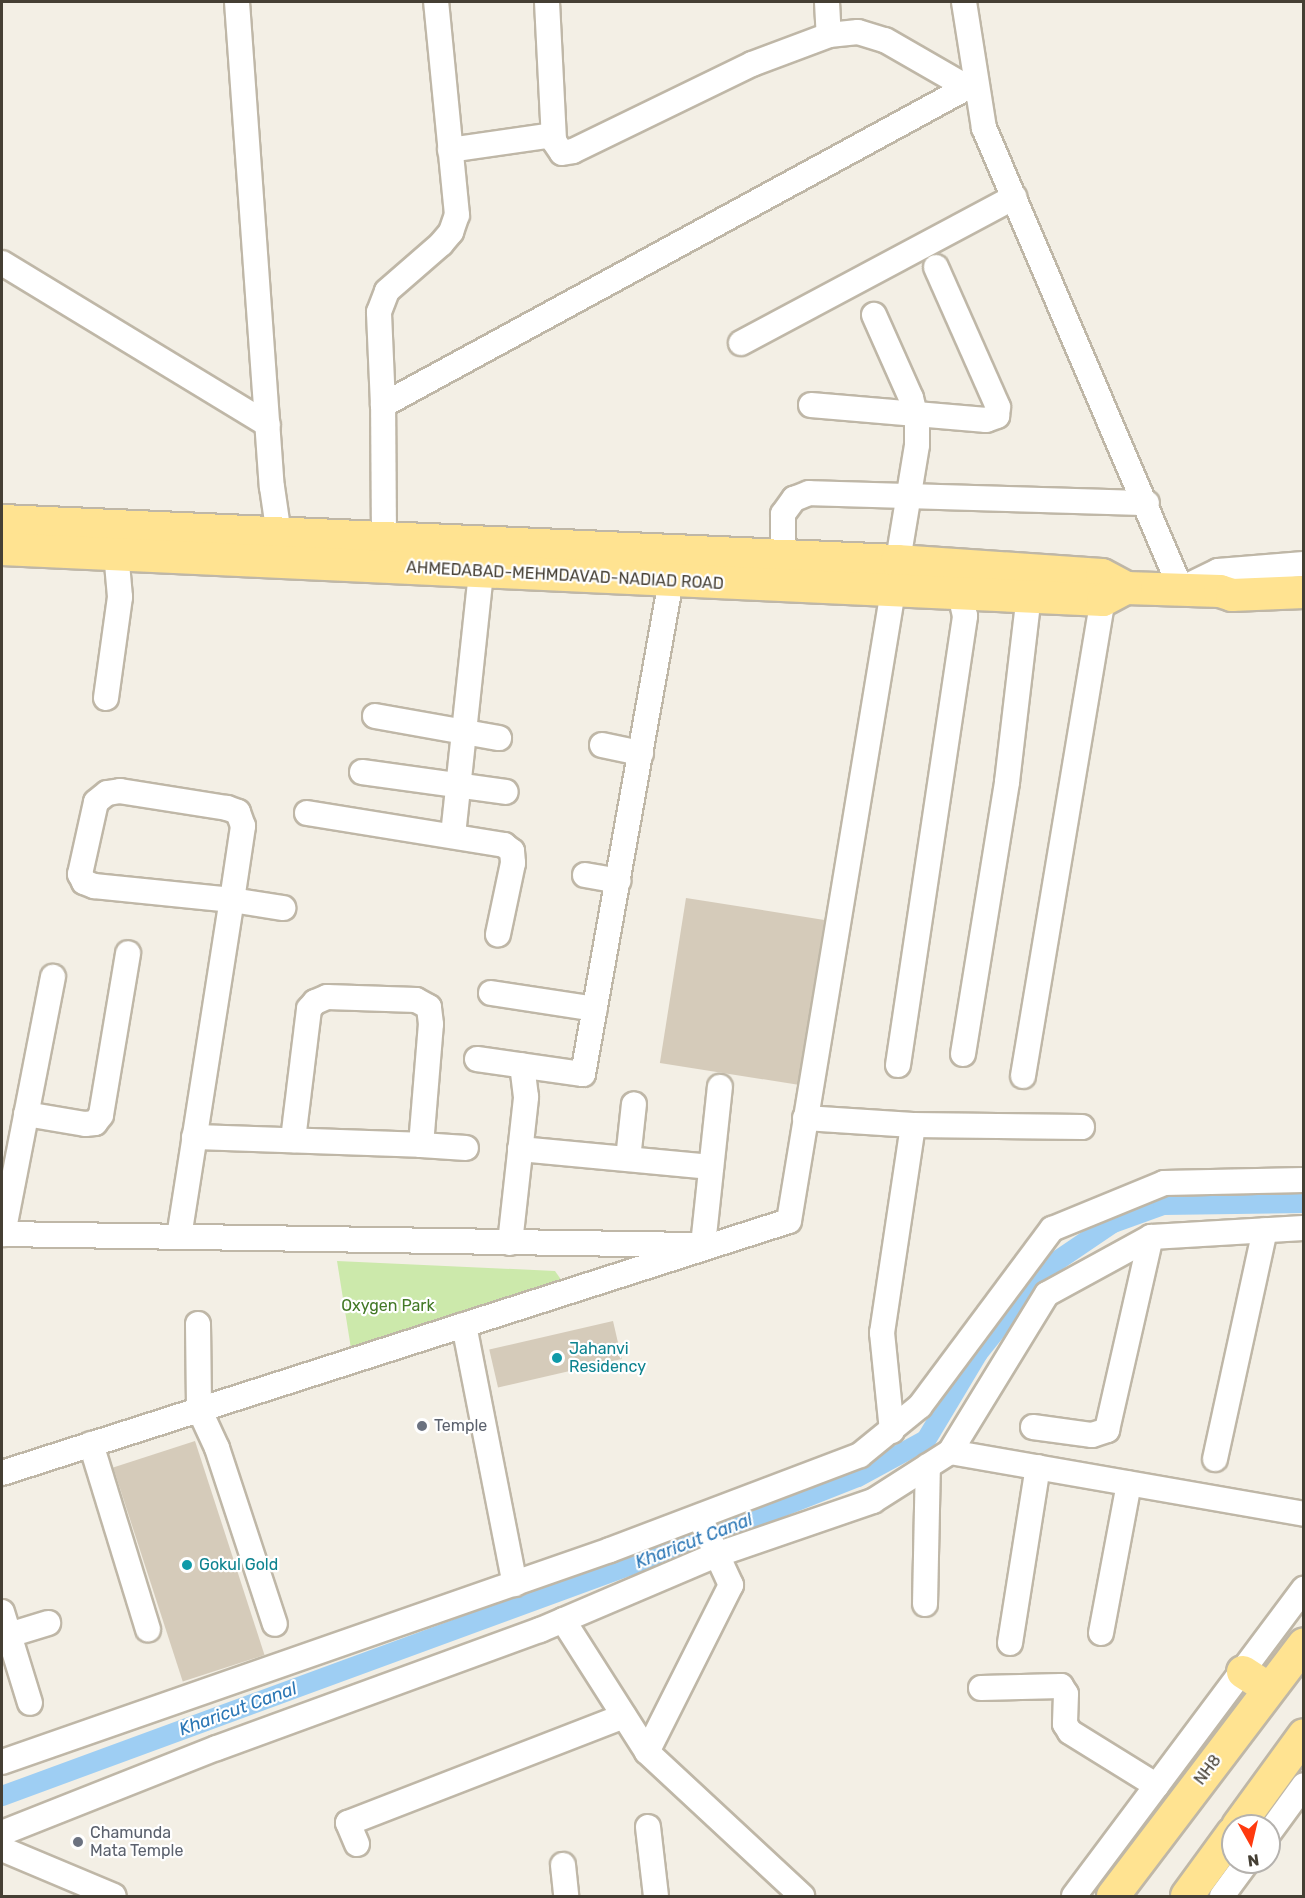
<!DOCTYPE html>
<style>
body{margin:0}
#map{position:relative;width:1305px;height:1898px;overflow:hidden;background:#f3efe5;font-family:Rubik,sans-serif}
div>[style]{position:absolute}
.green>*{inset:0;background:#cce9ab}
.canal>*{height:20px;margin:-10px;padding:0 10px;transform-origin:10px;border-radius:10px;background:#9ecef3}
.building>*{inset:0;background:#d5cbba;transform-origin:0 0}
.roads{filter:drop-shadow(2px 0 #bfb7a7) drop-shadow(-2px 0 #bfb7a7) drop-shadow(0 2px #bfb7a7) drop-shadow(0 -2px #bfb7a7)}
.minor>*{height:24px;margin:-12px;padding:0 12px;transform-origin:12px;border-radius:12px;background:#fff}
.major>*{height:32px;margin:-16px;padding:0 16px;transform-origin:16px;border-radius:16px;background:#ffe391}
.dots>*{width:16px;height:16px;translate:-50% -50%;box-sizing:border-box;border:3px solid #fff;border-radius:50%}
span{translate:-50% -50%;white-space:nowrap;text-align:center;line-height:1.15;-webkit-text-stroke:4.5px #fff;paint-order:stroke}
.street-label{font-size:16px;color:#453f34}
.park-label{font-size:16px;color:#437926}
.culture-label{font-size:16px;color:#0d838f}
.left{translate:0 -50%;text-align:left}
.worship-label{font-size:16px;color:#5b616d}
.water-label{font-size:18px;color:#2a76b5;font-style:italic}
.frame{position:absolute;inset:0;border:3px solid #453f34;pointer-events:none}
.north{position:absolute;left:1221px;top:1814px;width:60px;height:60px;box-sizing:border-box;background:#fff;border:2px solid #b5b2ae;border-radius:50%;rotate:172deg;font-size:16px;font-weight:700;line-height:24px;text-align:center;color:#453f34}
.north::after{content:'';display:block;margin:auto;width:21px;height:27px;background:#ff3a0f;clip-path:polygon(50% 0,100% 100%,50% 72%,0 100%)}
</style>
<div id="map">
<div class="green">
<i style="clip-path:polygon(337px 1261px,555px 1271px,562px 1281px,562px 1294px,353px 1361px)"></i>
</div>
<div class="canal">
<i style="left:2px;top:1796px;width:722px;rotate:-20.17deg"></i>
<i style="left:680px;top:1547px;width:191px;rotate:-21.5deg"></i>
<i style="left:858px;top:1477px;width:77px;rotate:-28.6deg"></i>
<i style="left:926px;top:1440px;width:101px;rotate:-59.1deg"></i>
<i style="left:978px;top:1353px;width:107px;rotate:-51.4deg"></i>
<i style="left:1045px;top:1269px;width:82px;rotate:-34.1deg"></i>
<i style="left:1113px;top:1223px;width:53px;rotate:-19.8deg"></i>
<i style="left:1163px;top:1205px;width:141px;rotate:-0.8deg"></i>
</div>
<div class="building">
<i style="left:686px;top:898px;width:140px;height:167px;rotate:9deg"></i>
<i style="left:613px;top:1321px;width:39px;height:127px;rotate:77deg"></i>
<i style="left:195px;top:1441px;width:225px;height:86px;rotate:72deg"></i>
</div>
<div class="roads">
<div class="minor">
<i style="left:237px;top:2px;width:486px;rotate:85.9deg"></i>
<i style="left:272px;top:487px;width:63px;rotate:81.7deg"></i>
<i style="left:547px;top:2px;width:139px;rotate:87.1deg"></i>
<i style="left:554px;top:141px;width:14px;rotate:56deg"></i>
<i style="left:562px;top:153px;width:11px;rotate:-10deg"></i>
<i style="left:573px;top:151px;width:199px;rotate:-25.9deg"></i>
<i style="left:752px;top:64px;width:82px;rotate:-20.6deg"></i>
<i style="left:829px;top:35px;width:29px;rotate:-6deg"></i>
<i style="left:858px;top:32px;width:28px;rotate:17deg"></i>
<i style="left:885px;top:40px;width:106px;rotate:29.9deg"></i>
<i style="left:827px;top:2px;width:33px;rotate:87deg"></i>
<i style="left:964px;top:2px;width:128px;rotate:81deg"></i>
<i style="left:984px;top:128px;width:501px;rotate:66.86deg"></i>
<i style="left:1181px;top:589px;width:41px;rotate:-25.9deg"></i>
<i style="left:1218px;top:571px;width:86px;rotate:-4.7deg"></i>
<i style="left:450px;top:150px;width:104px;rotate:-8.3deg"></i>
<i style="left:2px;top:263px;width:311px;rotate:31.3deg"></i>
<i style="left:741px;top:343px;width:310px;rotate:-28.1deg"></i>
<i style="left:383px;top:405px;width:93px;rotate:-92.5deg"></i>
<i style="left:379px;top:312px;width:22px;rotate:-69deg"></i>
<i style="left:387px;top:291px;width:72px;rotate:-41deg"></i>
<i style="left:441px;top:244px;width:16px;rotate:-50deg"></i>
<i style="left:451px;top:232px;width:18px;rotate:-71deg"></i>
<i style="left:457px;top:215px;width:214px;rotate:-95.6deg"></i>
<i style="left:811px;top:405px;width:176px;rotate:4.9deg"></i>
<i style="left:986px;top:420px;width:12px;rotate:-20deg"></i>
<i style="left:997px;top:416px;width:9px;rotate:-84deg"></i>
<i style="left:998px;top:407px;width:153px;rotate:-113.9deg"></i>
<i style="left:384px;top:538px;width:133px;rotate:-90.4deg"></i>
<i style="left:383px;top:405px;width:666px;rotate:-28.53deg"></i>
<i style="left:783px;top:556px;width:42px;rotate:-90deg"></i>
<i style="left:783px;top:514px;width:19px;rotate:-54deg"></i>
<i style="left:794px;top:499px;width:16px;rotate:-22deg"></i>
<i style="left:809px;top:493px;width:338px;rotate:1.7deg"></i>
<i style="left:106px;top:698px;width:102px;rotate:-82.1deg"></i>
<i style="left:120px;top:597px;width:45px;rotate:-95.1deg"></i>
<i style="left:375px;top:716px;width:126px;rotate:10.1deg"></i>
<i style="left:602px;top:745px;width:40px;rotate:12deg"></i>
<i style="left:362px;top:772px;width:145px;rotate:7.9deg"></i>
<i style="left:307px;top:813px;width:200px;rotate:9.2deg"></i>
<i style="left:504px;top:845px;width:10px;rotate:37deg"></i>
<i style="left:512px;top:851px;width:12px;rotate:85deg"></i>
<i style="left:513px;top:863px;width:73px;rotate:101.9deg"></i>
<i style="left:453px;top:835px;width:264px;rotate:-83.9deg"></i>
<i style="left:585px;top:875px;width:34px;rotate:10deg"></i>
<i style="left:491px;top:993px;width:105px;rotate:8.7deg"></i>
<i style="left:963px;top:1054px;width:276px;rotate:-80.8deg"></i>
<i style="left:1007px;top:782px;width:187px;rotate:-83.3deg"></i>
<i style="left:477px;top:1059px;width:107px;rotate:8.1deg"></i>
<i style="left:583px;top:1074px;width:500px;rotate:-79.9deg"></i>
<i style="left:898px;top:1065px;width:454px;rotate:-81.5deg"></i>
<i style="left:965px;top:616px;width:23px;rotate:-103deg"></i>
<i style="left:1023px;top:1076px;width:483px;rotate:-80.5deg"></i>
<i style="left:26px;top:1114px;width:60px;rotate:9.6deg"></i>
<i style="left:85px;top:1124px;width:10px;rotate:-6deg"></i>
<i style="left:95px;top:1123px;width:10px;rotate:-53deg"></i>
<i style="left:101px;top:1115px;width:164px;rotate:-80.5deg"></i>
<i style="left:805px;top:1118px;width:108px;rotate:3.7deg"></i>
<i style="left:913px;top:1125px;width:169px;rotate:0.7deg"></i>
<i style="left:194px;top:1137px;width:227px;rotate:2deg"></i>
<i style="left:421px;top:1145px;width:121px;rotate:-85.3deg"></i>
<i style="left:431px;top:1024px;width:17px;rotate:-97deg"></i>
<i style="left:429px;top:1007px;width:15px;rotate:-152deg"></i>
<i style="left:416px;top:1000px;width:89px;rotate:-178.1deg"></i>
<i style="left:327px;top:997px;width:13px;rotate:157deg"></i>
<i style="left:315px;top:1002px;width:9px;rotate:131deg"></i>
<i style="left:309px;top:1009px;width:132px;rotate:97deg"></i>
<i style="left:421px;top:1145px;width:45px;rotate:3.8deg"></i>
<i style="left:520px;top:1149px;width:192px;rotate:5.4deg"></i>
<i style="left:628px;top:1159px;width:55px;rotate:-83.8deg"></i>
<i style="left:2px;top:1234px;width:693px;rotate:0.91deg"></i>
<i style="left:3px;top:1234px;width:262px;rotate:-79deg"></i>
<i style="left:179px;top:1237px;width:341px;rotate:-81.1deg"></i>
<i style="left:232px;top:900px;width:75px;rotate:-81.5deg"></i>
<i style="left:243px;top:826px;width:15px;rotate:-110deg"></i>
<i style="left:238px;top:812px;width:12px;rotate:-160deg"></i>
<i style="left:227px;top:808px;width:108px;rotate:-171deg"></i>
<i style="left:120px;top:791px;width:13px;rotate:171deg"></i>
<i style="left:107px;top:793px;width:14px;rotate:141deg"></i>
<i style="left:96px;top:802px;width:74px;rotate:102.5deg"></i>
<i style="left:80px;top:874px;width:9px;rotate:63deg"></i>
<i style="left:84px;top:882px;width:11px;rotate:22deg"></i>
<i style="left:94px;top:886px;width:139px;rotate:5.8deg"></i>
<i style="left:232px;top:900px;width:52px;rotate:8.9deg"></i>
<i style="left:510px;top:1243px;width:147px;rotate:-83.7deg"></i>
<i style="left:526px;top:1097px;width:32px;rotate:-97deg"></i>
<i style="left:703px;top:1245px;width:159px;rotate:-83.9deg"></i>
<i style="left:198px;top:1324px;width:85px;rotate:89.3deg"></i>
<i style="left:199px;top:1409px;width:43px;rotate:65.2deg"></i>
<i style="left:217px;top:1448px;width:185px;rotate:71.8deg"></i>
<i style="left:464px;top:1325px;width:264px;rotate:78.9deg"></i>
<i style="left:1033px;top:1427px;width:60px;rotate:7.7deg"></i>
<i style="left:1092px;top:1435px;width:16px;rotate:-18deg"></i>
<i style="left:1107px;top:1430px;width:198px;rotate:-77.2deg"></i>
<i style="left:892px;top:1431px;width:99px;rotate:-95.8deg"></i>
<i style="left:882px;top:1333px;width:210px;rotate:-81.5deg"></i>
<i style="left:91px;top:1444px;width:194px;rotate:72.9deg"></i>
<i style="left:950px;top:1452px;width:185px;rotate:-58.5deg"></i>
<i style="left:1047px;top:1294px;width:119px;rotate:-28.7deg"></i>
<i style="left:1151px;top:1237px;width:153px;rotate:-3.4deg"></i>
<i style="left:1215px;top:1459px;width:234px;rotate:-77.7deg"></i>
<i style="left:2px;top:1473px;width:826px;rotate:-17.76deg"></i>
<i style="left:789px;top:1221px;width:786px;rotate:-80.63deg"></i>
<i style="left:917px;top:445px;width:23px;rotate:-90deg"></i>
<i style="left:917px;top:422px;width:25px;rotate:-104deg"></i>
<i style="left:911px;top:398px;width:91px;rotate:-114deg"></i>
<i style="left:925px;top:1604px;width:138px;rotate:-88.8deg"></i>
<i style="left:2px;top:1612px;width:95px;rotate:72.9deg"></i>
<i style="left:563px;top:1620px;width:156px;rotate:57.5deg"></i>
<i style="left:647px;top:1752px;width:212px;rotate:42.9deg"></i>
<i style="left:1101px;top:1633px;width:152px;rotate:-79.4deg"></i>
<i style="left:9px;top:1635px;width:41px;rotate:-17.1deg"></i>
<i style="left:1010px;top:1643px;width:178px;rotate:-81deg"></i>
<i style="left:981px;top:1688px;width:80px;rotate:-1.4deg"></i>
<i style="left:1061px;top:1686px;width:9px;rotate:58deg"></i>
<i style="left:1066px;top:1694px;width:30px;rotate:92deg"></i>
<i style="left:1065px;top:1724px;width:9px;rotate:58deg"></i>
<i style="left:1070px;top:1732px;width:102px;rotate:31.8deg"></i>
<i style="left:647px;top:1752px;width:187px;rotate:-63.3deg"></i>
<i style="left:731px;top:1585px;width:74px;rotate:-114.8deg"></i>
<i style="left:2px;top:1762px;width:644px;rotate:-19.22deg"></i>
<i style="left:610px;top:1550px;width:267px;rotate:-20.8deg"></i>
<i style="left:860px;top:1455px;width:77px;rotate:-39.2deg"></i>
<i style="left:920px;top:1406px;width:221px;rotate:-53.3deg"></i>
<i style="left:1052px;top:1229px;width:121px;rotate:-22.3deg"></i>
<i style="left:1164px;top:1183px;width:140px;rotate:-1.2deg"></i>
<i style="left:648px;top:1827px;width:69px;rotate:83.4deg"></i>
<i style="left:2px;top:1833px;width:231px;rotate:-21.6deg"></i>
<i style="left:217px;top:1748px;width:344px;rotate:-20.1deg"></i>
<i style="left:540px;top:1630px;width:191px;rotate:-23.1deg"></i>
<i style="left:716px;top:1555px;width:166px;rotate:-19deg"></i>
<i style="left:873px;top:1501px;width:91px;rotate:-32.5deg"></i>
<i style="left:950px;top:1452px;width:359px;rotate:9.9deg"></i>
<i style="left:1269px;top:1833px;width:59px;rotate:-53.9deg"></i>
<i style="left:357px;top:1844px;width:23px;rotate:-113deg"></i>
<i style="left:348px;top:1823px;width:296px;rotate:-21.2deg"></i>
<i style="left:2px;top:1849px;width:121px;rotate:22.8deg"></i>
<i style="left:563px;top:1865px;width:31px;rotate:84deg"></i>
<i style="left:1074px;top:1896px;width:384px;rotate:-53.2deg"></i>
<i style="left:1222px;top:1896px;width:42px;rotate:-53.7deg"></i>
</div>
<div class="major">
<i style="left:2px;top:521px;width:896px;rotate:2.56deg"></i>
<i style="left:897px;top:561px;width:205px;rotate:3.9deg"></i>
<i style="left:1102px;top:575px;width:27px;rotate:28deg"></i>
<i style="left:1126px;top:588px;width:94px;rotate:1.8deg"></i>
<i style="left:1220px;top:591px;width:13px;rotate:18deg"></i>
<i style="left:1232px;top:595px;width:72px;rotate:-2.4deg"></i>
<i style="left:2px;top:549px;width:1102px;rotate:2.65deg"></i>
<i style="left:1103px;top:600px;width:26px;rotate:-28deg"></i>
<i style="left:1243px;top:1672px;width:31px;rotate:33deg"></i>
<i style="left:1238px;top:1826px;width:112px;rotate:-54deg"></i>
<i style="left:1113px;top:1896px;width:316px;rotate:-52.8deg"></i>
<i style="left:1187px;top:1896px;width:78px;rotate:-53.9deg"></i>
</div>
</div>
<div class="dots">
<i style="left:557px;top:1358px;background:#0f9aa8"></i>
<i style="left:422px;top:1426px;background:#6b7280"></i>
<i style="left:187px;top:1565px;background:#0f9aa8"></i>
<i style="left:78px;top:1842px;background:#6b7280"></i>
</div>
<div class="street-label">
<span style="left:565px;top:576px;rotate:3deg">AHMEDABAD-MEHMDAVAD-NADIAD ROAD</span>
<span style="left:1208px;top:1770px;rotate:-53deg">NH8</span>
</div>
<div class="park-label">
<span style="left:388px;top:1306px">Oxygen Park</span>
</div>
<div class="culture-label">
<span class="left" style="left:569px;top:1358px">Jahanvi<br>Residency</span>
<span class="left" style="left:199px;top:1565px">Gokul Gold</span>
</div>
<div class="worship-label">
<span class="left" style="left:434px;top:1426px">Temple</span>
<span class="left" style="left:90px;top:1842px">Chamunda<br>Mata Temple</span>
</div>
<div class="water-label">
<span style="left:694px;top:1541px;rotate:-21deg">Kharicut Canal</span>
<span style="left:238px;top:1709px;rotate:-20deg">Kharicut Canal</span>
</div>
<div class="frame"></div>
<div class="north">N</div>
</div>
